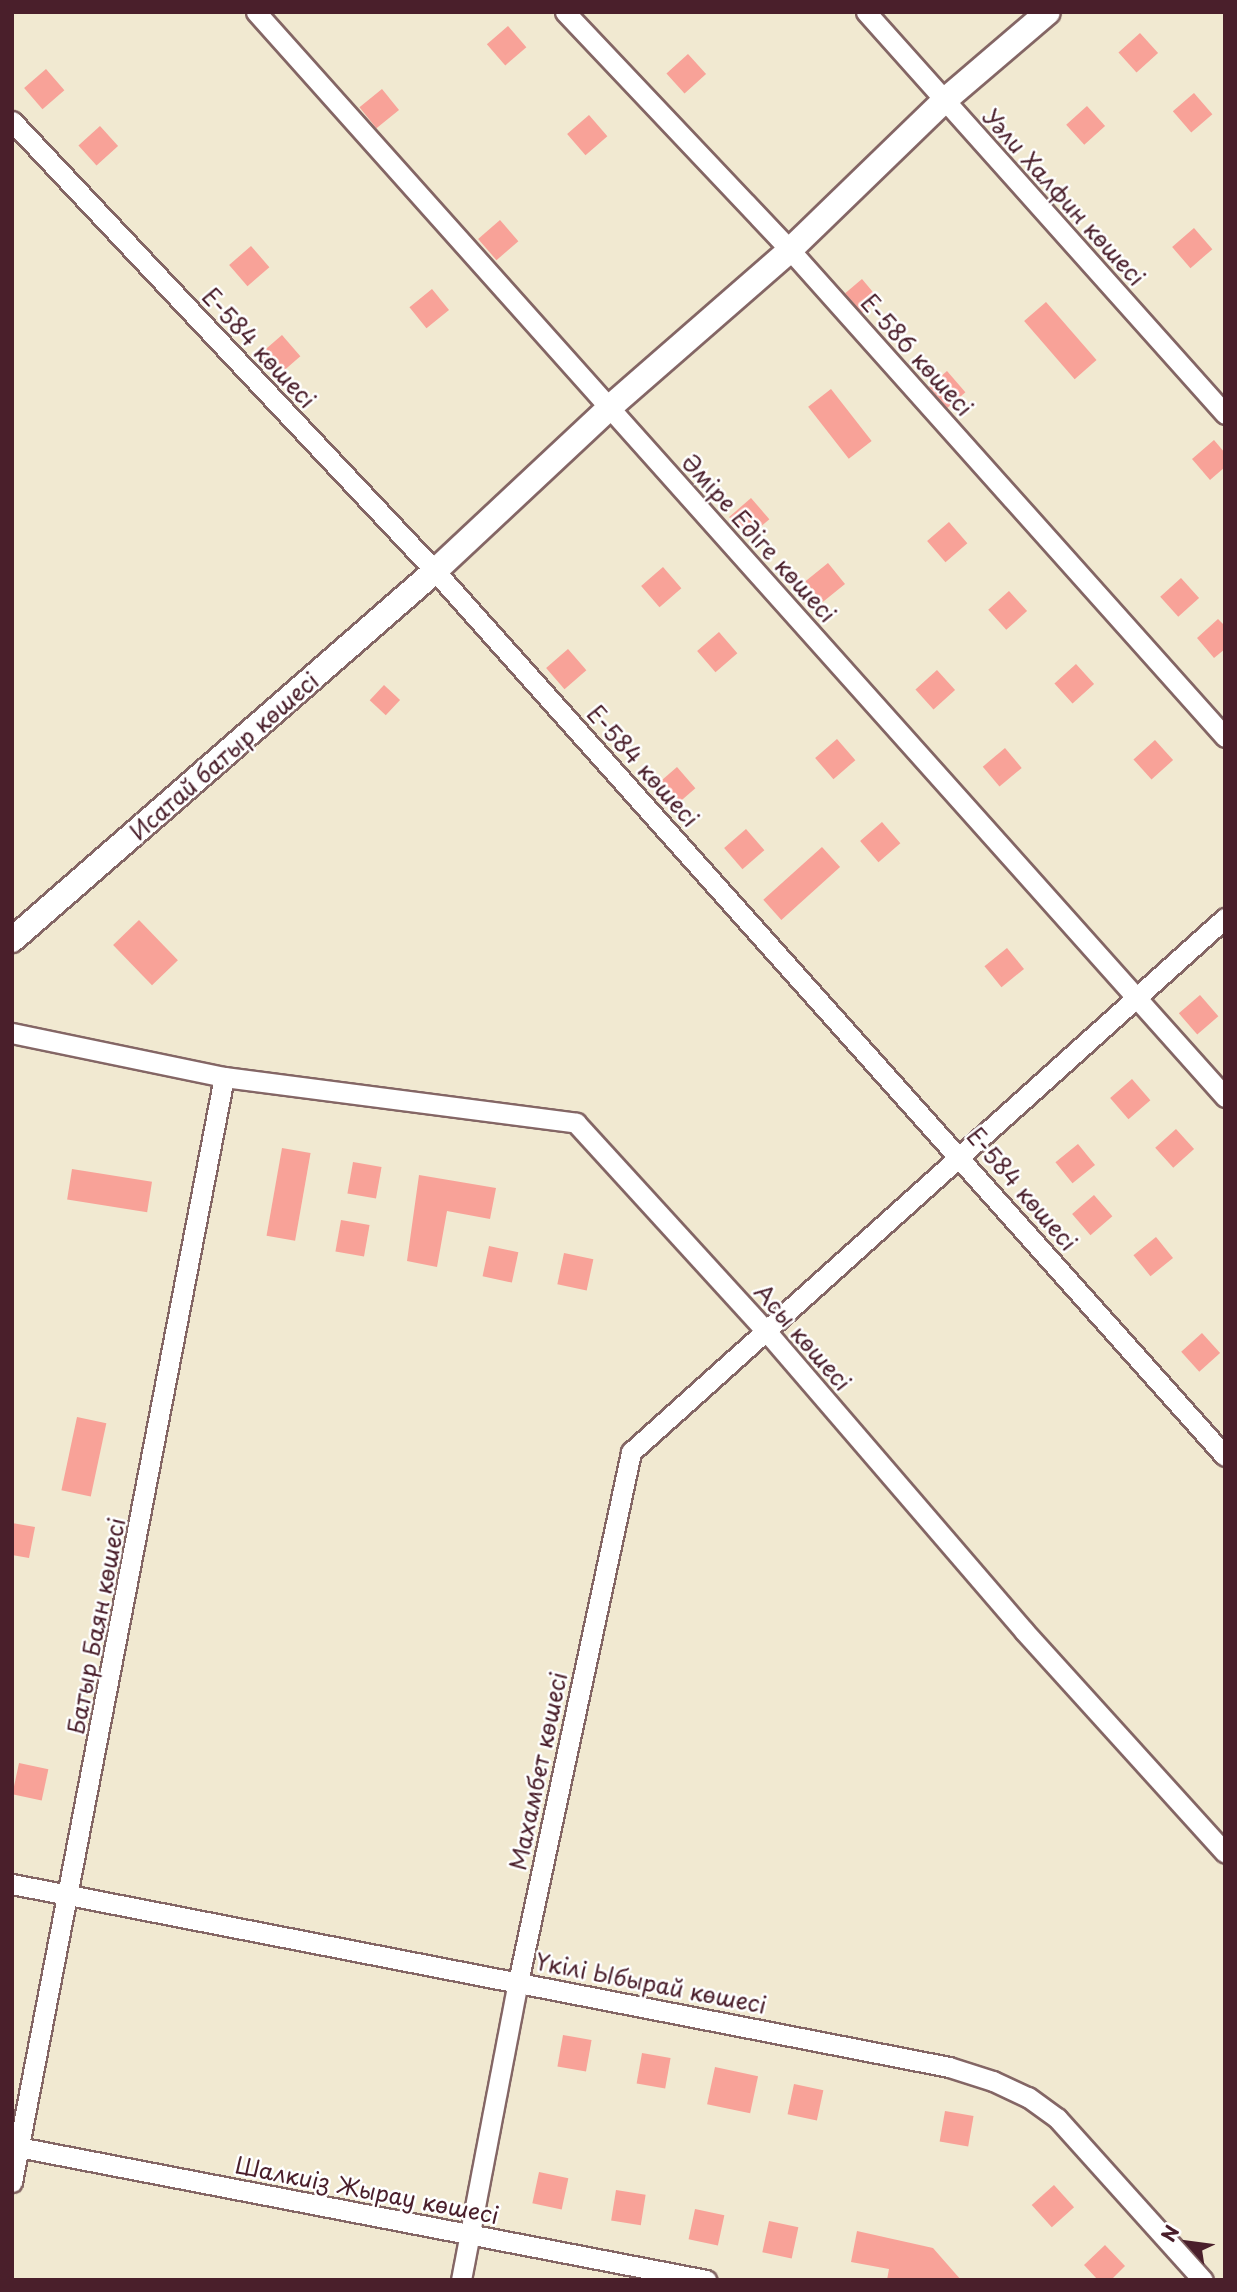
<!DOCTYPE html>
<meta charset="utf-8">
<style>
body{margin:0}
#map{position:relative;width:1237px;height:2292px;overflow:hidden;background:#f1e9d1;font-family:"Playpen Sans",sans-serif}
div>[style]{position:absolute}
.building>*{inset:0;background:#f8a298;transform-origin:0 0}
.roads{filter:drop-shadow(2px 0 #846665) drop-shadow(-2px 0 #846665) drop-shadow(0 2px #846665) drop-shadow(0 -2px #846665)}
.minor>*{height:19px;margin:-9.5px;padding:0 9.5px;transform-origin:9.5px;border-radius:9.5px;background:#fff}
.tertiary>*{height:24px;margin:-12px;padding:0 12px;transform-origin:12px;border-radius:12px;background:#fff}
span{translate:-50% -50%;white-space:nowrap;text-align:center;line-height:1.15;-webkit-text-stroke:5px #fff;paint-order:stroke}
.street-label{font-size:23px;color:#4a1f2b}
.frame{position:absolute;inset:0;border:14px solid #4a1f2b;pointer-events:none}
.north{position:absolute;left:1153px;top:2208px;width:70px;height:70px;-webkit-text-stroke:5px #fff;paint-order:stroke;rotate:298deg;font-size:19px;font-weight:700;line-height:28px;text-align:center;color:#4a1f2b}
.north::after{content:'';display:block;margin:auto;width:24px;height:32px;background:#4a1f2b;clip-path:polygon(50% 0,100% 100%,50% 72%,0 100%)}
</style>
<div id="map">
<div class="building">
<i style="left:508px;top:26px;width:28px;height:28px;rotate:49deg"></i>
<i style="left:1140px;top:33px;width:27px;height:29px;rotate:48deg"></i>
<i style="left:688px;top:54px;width:27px;height:29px;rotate:48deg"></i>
<i style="left:46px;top:69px;width:28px;height:29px;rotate:49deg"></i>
<i style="left:382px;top:89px;width:27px;height:29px;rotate:51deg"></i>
<i style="left:1194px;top:93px;width:28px;height:28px;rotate:49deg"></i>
<i style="left:1087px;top:106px;width:27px;height:28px;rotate:48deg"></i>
<i style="left:589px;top:115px;width:28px;height:29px;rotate:49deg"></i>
<i style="left:100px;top:126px;width:27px;height:29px;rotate:48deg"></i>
<i style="left:500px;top:220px;width:28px;height:29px;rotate:49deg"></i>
<i style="left:1194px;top:228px;width:28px;height:29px;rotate:49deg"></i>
<i style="left:251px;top:246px;width:28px;height:29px;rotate:49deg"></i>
<i style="left:862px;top:279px;width:26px;height:22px;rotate:50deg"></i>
<i style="left:432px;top:289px;width:27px;height:29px;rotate:51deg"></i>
<i style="left:1046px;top:302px;width:77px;height:29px;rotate:49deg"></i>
<i style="left:282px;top:335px;width:28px;height:29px;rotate:49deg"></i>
<i style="left:947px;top:371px;width:28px;height:24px;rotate:49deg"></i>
<i style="left:831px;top:389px;width:66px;height:29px;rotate:52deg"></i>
<i style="clip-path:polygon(1214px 440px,1225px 453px,1225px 467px,1210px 480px,1192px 459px)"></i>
<i style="left:751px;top:498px;width:28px;height:29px;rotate:49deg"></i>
<i style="left:949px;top:522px;width:28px;height:29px;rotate:49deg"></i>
<i style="left:828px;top:563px;width:27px;height:29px;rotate:51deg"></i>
<i style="left:663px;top:567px;width:28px;height:29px;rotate:49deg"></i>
<i style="left:1181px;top:578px;width:27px;height:28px;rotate:48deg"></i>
<i style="left:1009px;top:591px;width:27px;height:28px;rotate:48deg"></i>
<i style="clip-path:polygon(1218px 619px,1225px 626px,1225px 649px,1214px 658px,1197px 638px)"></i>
<i style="left:719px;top:632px;width:28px;height:29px;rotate:49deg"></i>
<i style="left:568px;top:649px;width:28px;height:29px;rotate:49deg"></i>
<i style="left:1076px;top:664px;width:27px;height:29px;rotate:48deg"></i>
<i style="left:937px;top:670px;width:27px;height:29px;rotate:48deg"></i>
<i style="left:384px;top:685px;width:22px;height:21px;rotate:43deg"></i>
<i style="left:837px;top:739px;width:28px;height:29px;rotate:49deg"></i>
<i style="left:1155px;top:740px;width:27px;height:29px;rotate:48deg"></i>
<i style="left:1005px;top:748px;width:26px;height:29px;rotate:50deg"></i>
<i style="left:677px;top:767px;width:28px;height:29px;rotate:49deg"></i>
<i style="left:882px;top:822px;width:28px;height:29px;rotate:49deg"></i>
<i style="left:746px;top:829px;width:28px;height:29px;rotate:49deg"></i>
<i style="left:822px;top:847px;width:27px;height:79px;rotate:48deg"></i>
<i style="left:139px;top:920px;width:56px;height:36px;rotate:46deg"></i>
<i style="left:1007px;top:948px;width:27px;height:29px;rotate:51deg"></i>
<i style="left:1200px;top:995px;width:28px;height:28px;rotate:49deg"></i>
<i style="left:1132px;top:1079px;width:28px;height:29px;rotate:49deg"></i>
<i style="left:1176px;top:1129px;width:27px;height:28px;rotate:48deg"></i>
<i style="left:1078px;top:1144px;width:27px;height:29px;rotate:51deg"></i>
<i style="left:282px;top:1148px;width:29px;height:89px;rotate:10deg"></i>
<i style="left:353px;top:1162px;width:29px;height:32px;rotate:10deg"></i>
<i style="left:72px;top:1169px;width:81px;height:31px;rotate:9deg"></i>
<i style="clip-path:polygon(419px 1175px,496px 1188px,490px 1219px,447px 1211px,437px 1267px,407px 1261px)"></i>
<i style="left:1094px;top:1195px;width:28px;height:29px;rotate:49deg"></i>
<i style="left:341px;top:1220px;width:29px;height:32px;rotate:10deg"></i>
<i style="left:1156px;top:1237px;width:27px;height:29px;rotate:51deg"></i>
<i style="left:489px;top:1246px;width:30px;height:31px;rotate:12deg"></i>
<i style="left:564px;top:1253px;width:30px;height:32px;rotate:12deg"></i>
<i style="left:1202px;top:1333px;width:27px;height:28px;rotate:48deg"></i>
<i style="left:77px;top:1417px;width:30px;height:75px;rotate:12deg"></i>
<i style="clip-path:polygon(12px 1523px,35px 1527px,29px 1558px,12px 1555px)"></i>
<i style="left:19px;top:1763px;width:30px;height:32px;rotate:12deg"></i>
<i style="left:563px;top:2035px;width:29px;height:32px;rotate:10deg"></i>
<i style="left:642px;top:2053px;width:29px;height:31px;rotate:10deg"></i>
<i style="left:715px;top:2067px;width:44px;height:38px;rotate:12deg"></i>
<i style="left:794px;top:2084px;width:30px;height:31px;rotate:12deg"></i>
<i style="left:945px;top:2111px;width:29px;height:31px;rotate:10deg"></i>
<i style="left:539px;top:2172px;width:30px;height:32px;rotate:12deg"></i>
<i style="left:1054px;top:2185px;width:30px;height:30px;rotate:48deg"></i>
<i style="left:616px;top:2190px;width:30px;height:31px;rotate:9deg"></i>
<i style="left:695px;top:2209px;width:30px;height:31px;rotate:12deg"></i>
<i style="left:769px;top:2221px;width:30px;height:32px;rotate:12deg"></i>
<i style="clip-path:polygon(857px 2231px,933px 2248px,961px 2280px,887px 2280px,889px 2269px,851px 2262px)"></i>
<i style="clip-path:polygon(1105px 2245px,1125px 2266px,1111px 2280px,1098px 2280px,1084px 2265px)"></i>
</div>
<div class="roads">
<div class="minor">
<i style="left:256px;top:12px;width:1455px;rotate:48.23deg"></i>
<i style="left:565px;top:12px;width:328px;rotate:46.6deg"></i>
<i style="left:790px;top:250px;width:653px;rotate:48.23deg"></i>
<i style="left:866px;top:12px;width:539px;rotate:48.23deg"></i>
<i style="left:12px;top:121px;width:618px;rotate:46.77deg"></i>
<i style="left:435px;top:571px;width:1186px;rotate:48.25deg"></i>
<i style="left:12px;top:1033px;width:217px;rotate:11.7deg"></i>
<i style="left:224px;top:1077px;width:355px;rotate:7.4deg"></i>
<i style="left:576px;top:1123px;width:283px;rotate:47.6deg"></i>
<i style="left:767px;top:1332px;width:394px;rotate:49.3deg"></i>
<i style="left:1024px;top:1631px;width:299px;rotate:47.8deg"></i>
<i style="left:12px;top:1884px;width:955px;rotate:11.05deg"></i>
<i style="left:949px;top:2067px;width:46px;rotate:17.7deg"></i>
<i style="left:993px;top:2081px;width:38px;rotate:25deg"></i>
<i style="left:1028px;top:2097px;width:36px;rotate:36deg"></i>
<i style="left:1057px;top:2118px;width:218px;rotate:48deg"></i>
<i style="left:18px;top:2147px;width:701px;rotate:10.94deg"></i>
<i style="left:12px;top:2182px;width:1125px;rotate:-79.14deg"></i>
<i style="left:461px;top:2280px;width:303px;rotate:-79.2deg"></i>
<i style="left:518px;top:1982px;width:542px;rotate:-77.96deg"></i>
<i style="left:631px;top:1452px;width:799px;rotate:-41.96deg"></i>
</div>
<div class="tertiary">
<i style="left:12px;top:940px;width:561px;rotate:-41.1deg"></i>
<i style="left:435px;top:571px;width:238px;rotate:-43.1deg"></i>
<i style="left:609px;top:408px;width:240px;rotate:-41.1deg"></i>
<i style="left:790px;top:250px;width:216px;rotate:-44.1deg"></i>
<i style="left:945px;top:100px;width:135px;rotate:-40.5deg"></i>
</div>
</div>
<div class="street-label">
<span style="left:1064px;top:197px;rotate:48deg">Уәли Халфин көшесі</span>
<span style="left:259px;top:348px;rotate:47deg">Е-584 көшесі</span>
<span style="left:917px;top:355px;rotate:48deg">Е-586 көшесі</span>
<span style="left:759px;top:538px;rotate:48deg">Әміре Едіге көшесі</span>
<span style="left:224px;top:756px;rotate:-41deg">Исатай батыр көшесі</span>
<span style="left:643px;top:766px;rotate:48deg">Е-584 көшесі</span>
<span style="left:1022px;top:1189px;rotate:49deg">Е-584 көшесі</span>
<span style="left:803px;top:1337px;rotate:49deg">Асы көшесі</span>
<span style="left:96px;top:1626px;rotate:-79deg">Батыр Баян көшесі</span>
<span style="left:538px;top:1771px;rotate:-78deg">Махамбет көшесі</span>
<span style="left:651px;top:1983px;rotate:11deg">Үкілі Ыбырай көшесі</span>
<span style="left:367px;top:2190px;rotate:11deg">Шалкиіз Жырау көшесі</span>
</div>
<div class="frame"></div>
<div class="north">N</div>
</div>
